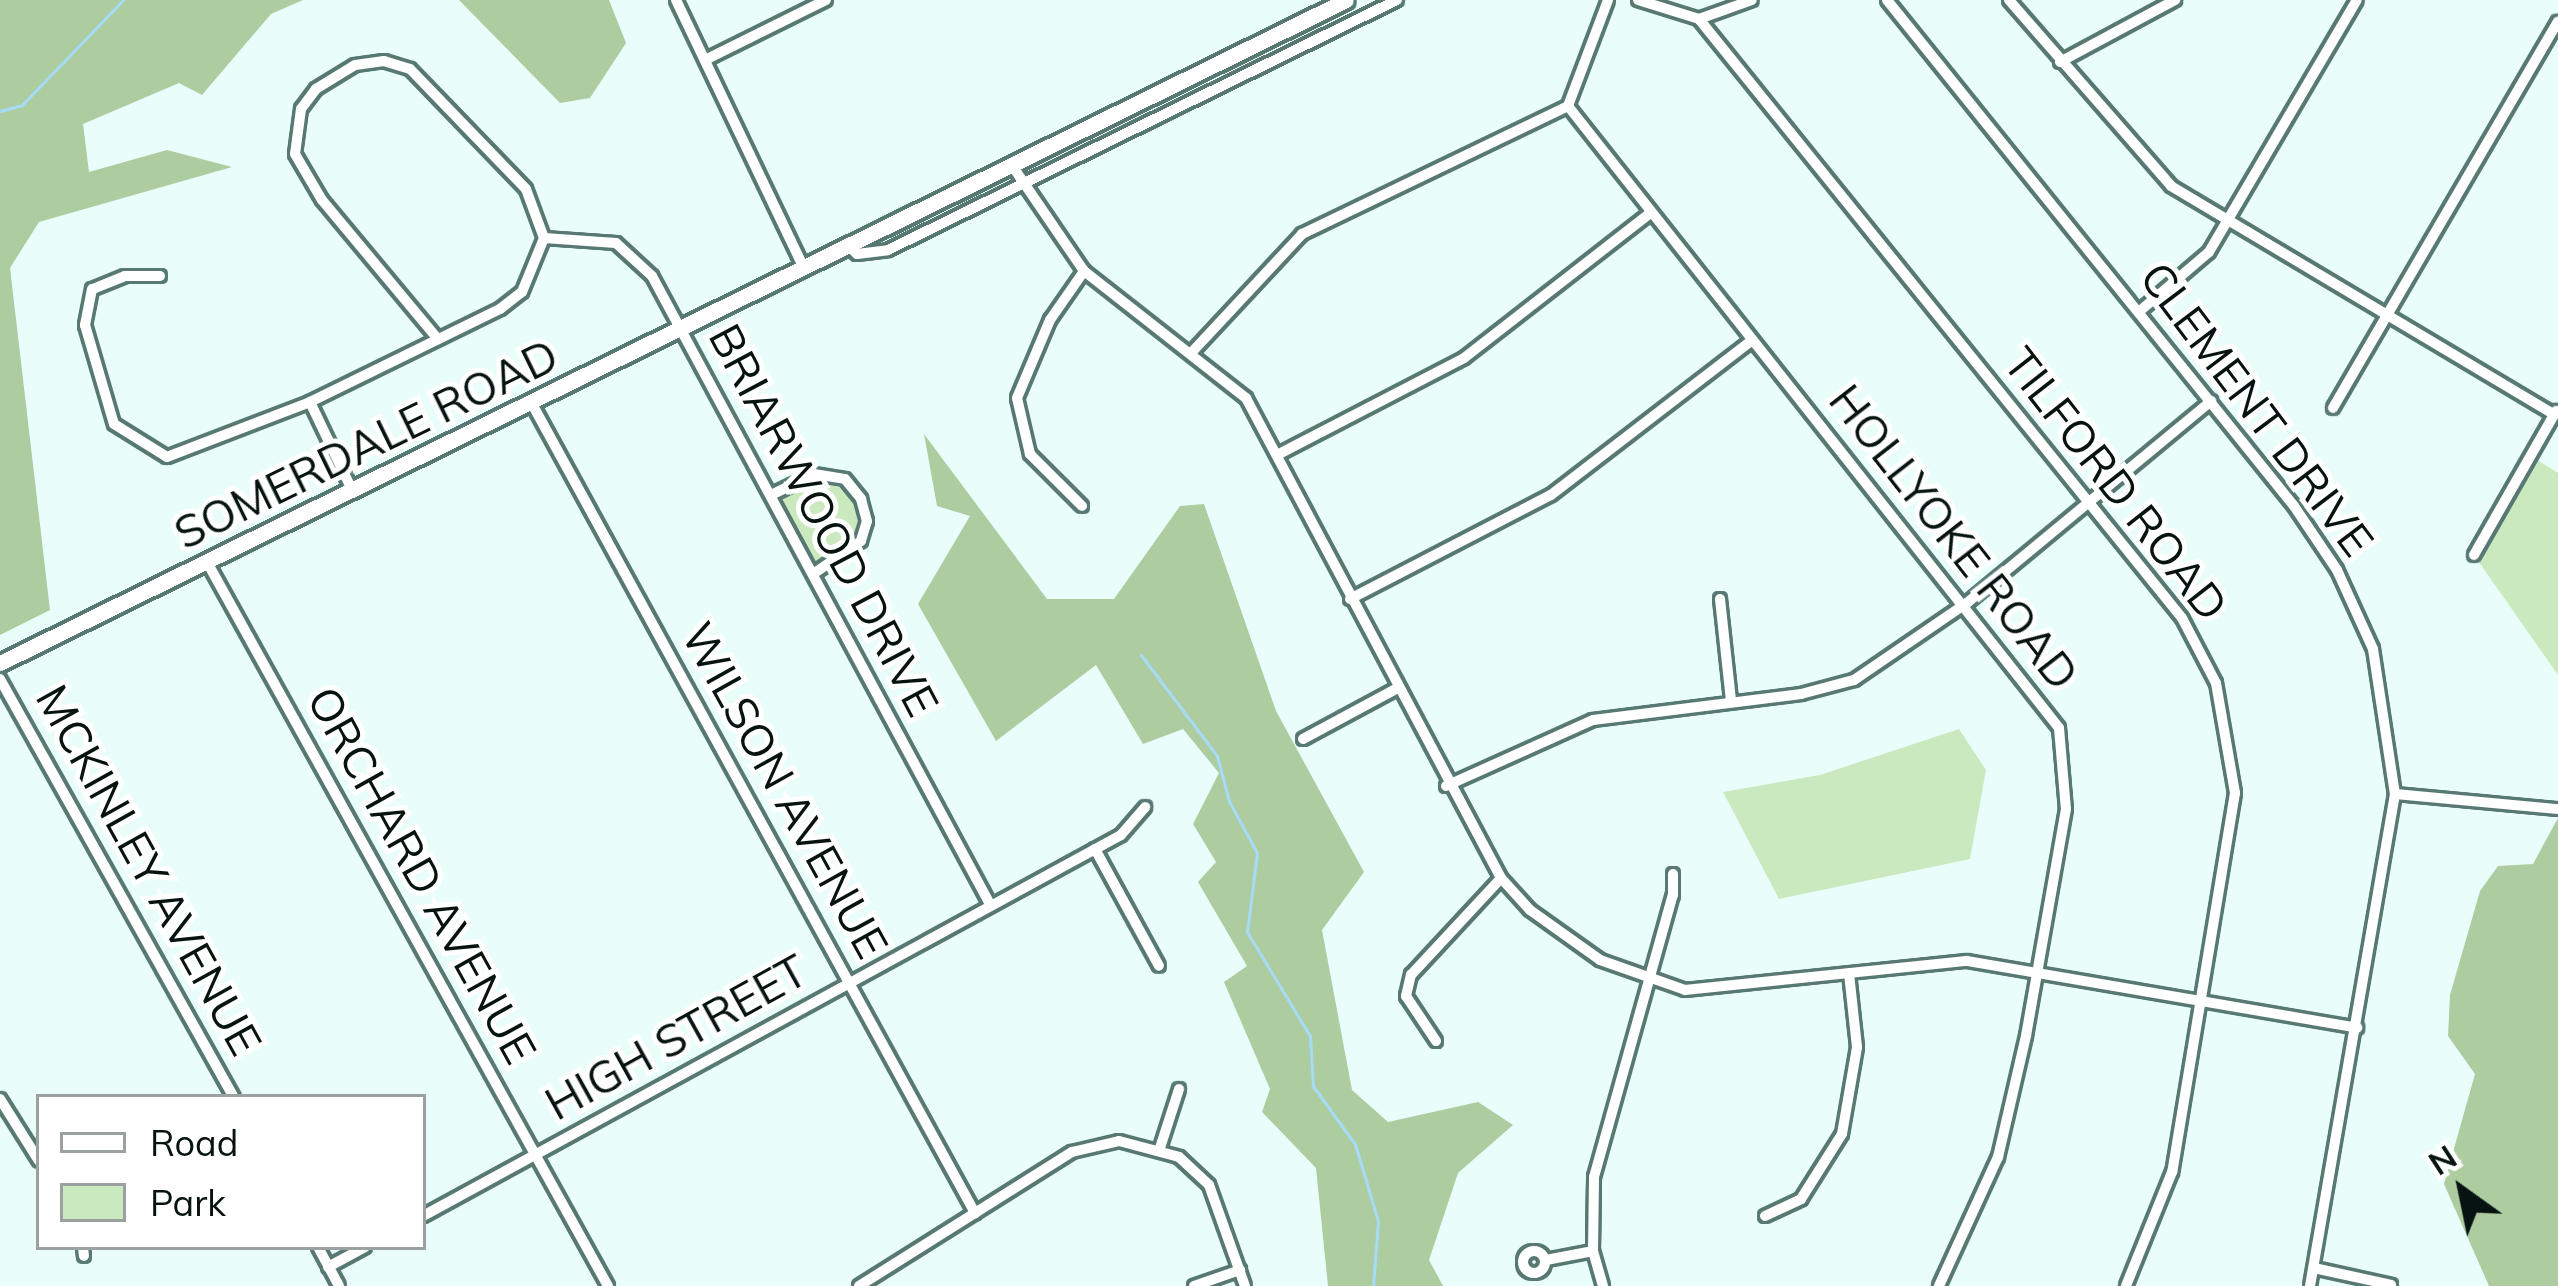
<!DOCTYPE html>
<style>
body{margin:0}
#map{position:relative;width:2558px;height:1286px;overflow:hidden;background:#e9fefa;font-family:Mulish,sans-serif}
div>[style]{position:absolute}
.green>*{inset:0;background:#cbe9be}
.forest>*{inset:0;background:#adcca0}
.stream>*{height:3px;margin:-1.5px;padding:0 1.5px;transform-origin:1.5px;border-radius:1.5px;background:#a6dcf8}
.roads{filter:drop-shadow(3px 0 #587973) drop-shadow(-3px 0 #587973) drop-shadow(0 3px #587973) drop-shadow(0 -3px #587973)}
.street>*{height:10px;margin:-5px;padding:0 5px;transform-origin:5px;border-radius:5px;background:#fff}
.street>.ring{margin:-5px;padding:0;box-sizing:content-box;background:none;border:10px solid #fff;border-radius:50%}
.secondary>*{height:15px;margin:-7.5px;padding:0 7.5px;transform-origin:7.5px;border-radius:7.5px;background:#fff}
span{translate:-50% -50%;white-space:nowrap;text-align:center;line-height:1.15;-webkit-text-stroke:10px #fff;paint-order:stroke}
.street-label{font-size:45px;color:#061311}
.legend{position:absolute;left:36px;top:1094px;width:390px;height:156px;box-sizing:border-box;background:#fff;border:3px solid #9ba1a0;margin:0;padding:15px 21px;list-style:none;font-size:36px;color:#061311}
.legend li{display:flex;align-items:center;gap:24px;height:60px}
.legend b{width:60px;border:3px solid #9ba1a0}
.north{position:absolute;left:2402px;top:1130px;width:120px;height:120px;-webkit-text-stroke:9px #fff;paint-order:stroke;rotate:327deg;font-size:33px;font-weight:700;line-height:48px;text-align:center;color:#061311}
.north::after{content:'';display:block;margin:auto;width:42px;height:54px;background:#061311;clip-path:polygon(50% 0,100% 100%,50% 72%,0 100%)}
</style>
<div id="map">
<div class="green">
<i style="clip-path:polygon(2531px 456px,2558px 473px,2558px 675px,2474px 555px)"></i>
<i style="clip-path:polygon(814px 474px,854px 487px,864px 533px,813px 574px,771px 495px)"></i>
<i style="clip-path:polygon(1959px 729px,1986px 770px,1970px 859px,1779px 899px,1723px 792px,1820px 775px)"></i>
</div>
<div class="forest">
<i style="clip-path:polygon(0 0,303px 0,271px 14px,202px 95px,179px 83px,83px 124px,89px 172px,167px 150px,232px 167px,39px 222px,10px 268px,50px 610px,0 635px)"></i>
<i style="clip-path:polygon(459px 0,609px 0,626px 43px,590px 98px,560px 103px)"></i>
<i style="clip-path:polygon(924px 434px,1047px 599px,1114px 599px,1180px 506px,1204px 504px,1276px 711px,1364px 872px,1322px 930px,1352px 1090px,1388px 1122px,1478px 1102px,1513px 1125px,1458px 1173px,1429px 1260px,1443px 1286px,1328px 1286px,1316px 1168px,1262px 1112px,1270px 1089px,1224px 982px,1247px 966px,1198px 882px,1216px 862px,1193px 824px,1219px 773px,1183px 729px,1143px 744px,1096px 665px,996px 741px,918px 604px,970px 516px,937px 506px)"></i>
<i style="clip-path:polygon(2558px 818px,2558px 1286px,2489px 1286px,2444px 1184px,2475px 1074px,2448px 1036px,2450px 995px,2480px 891px,2498px 866px,2533px 864px)"></i>
</div>
<div class="stream">
<i style="left:0;top:111px;width:23px;rotate:-15deg"></i>
<i style="left:22px;top:105px;width:146px;rotate:-46.1deg"></i>
<i style="left:1141px;top:655px;width:126px;rotate:53deg"></i>
<i style="left:1217px;top:756px;width:47px;rotate:75.1deg"></i>
<i style="left:1229px;top:801px;width:59px;rotate:61.7deg"></i>
<i style="left:1257px;top:853px;width:80px;rotate:97.2deg"></i>
<i style="left:1247px;top:932px;width:122px;rotate:58.8deg"></i>
<i style="left:1310px;top:1036px;width:50px;rotate:86.6deg"></i>
<i style="left:1313px;top:1086px;width:72px;rotate:54.1deg"></i>
<i style="left:1355px;top:1144px;width:80px;rotate:73.4deg"></i>
<i style="left:1378px;top:1221px;width:65px;rotate:94.4deg"></i>
</div>
<div class="roads">
<div class="street">
<i style="left:676px;top:0;width:295px;rotate:64.5deg"></i>
<i style="left:1638px;top:0;width:64px;rotate:17.3deg"></i>
<i style="left:1699px;top:19px;width:56px;rotate:-19.7deg"></i>
<i style="left:1887px;top:0;width:649px;rotate:51.19deg"></i>
<i style="left:2294px;top:506px;width:77px;rotate:56.1deg"></i>
<i style="left:2337px;top:570px;width:87px;rotate:65.5deg"></i>
<i style="left:2373px;top:649px;width:147px;rotate:81.4deg"></i>
<i style="left:2395px;top:794px;width:499px;rotate:99.8deg"></i>
<i style="left:2009px;top:0;width:247px;rotate:48.9deg"></i>
<i style="left:2171px;top:186px;width:446px;rotate:30.8deg"></i>
<i style="left:1699px;top:19px;width:769px;rotate:51.12deg"></i>
<i style="left:2182px;top:618px;width:73px;rotate:62.4deg"></i>
<i style="left:2216px;top:683px;width:112px;rotate:80.2deg"></i>
<i style="left:2235px;top:793px;width:384px;rotate:99.4deg"></i>
<i style="left:2172px;top:1172px;width:123px;rotate:112deg"></i>
<i style="left:705px;top:60px;width:135px;rotate:-26.4deg"></i>
<i style="left:2060px;top:62px;width:131px;rotate:-28.3deg"></i>
<i style="left:1568px;top:106px;width:792px;rotate:51.71deg"></i>
<i style="left:2059px;top:728px;width:81px;rotate:85.1deg"></i>
<i style="left:2066px;top:809px;width:230px;rotate:100deg"></i>
<i style="left:2026px;top:1036px;width:124px;rotate:103deg"></i>
<i style="left:1998px;top:1157px;width:142px;rotate:114.6deg"></i>
<i style="left:1568px;top:106px;width:113px;rotate:-69.3deg"></i>
<i style="left:1011px;top:164px;width:130px;rotate:55.7deg"></i>
<i style="left:1084px;top:271px;width:206px;rotate:38.1deg"></i>
<i style="left:1246px;top:398px;width:544px;rotate:62.02deg"></i>
<i style="left:1501px;top:878px;width:43px;rotate:47.8deg"></i>
<i style="left:1530px;top:910px;width:86px;rotate:35.5deg"></i>
<i style="left:1600px;top:960px;width:90px;rotate:19.4deg"></i>
<i style="left:1685px;top:990px;width:283px;rotate:-5.9deg"></i>
<i style="left:1967px;top:961px;width:396px;rotate:9.7deg"></i>
<i style="left:544px;top:238px;width:72px;rotate:4deg"></i>
<i style="left:616px;top:243px;width:49px;rotate:42.5deg"></i>
<i style="left:652px;top:276px;width:715px;rotate:61.72deg"></i>
<i style="left:847px;top:244px;width:14px;rotate:45deg"></i>
<i style="left:857px;top:254px;width:31px;rotate:-7deg"></i>
<i style="left:888px;top:250px;width:567px;rotate:-26.16deg"></i>
<i style="left:160px;top:276px;width:35px;rotate:180deg"></i>
<i style="left:125px;top:276px;width:35px;rotate:158deg"></i>
<i style="left:92px;top:289px;width:37px;rotate:101deg"></i>
<i style="left:85px;top:325px;width:103px;rotate:73.7deg"></i>
<i style="left:114px;top:424px;width:62px;rotate:31.9deg"></i>
<i style="left:167px;top:457px;width:153px;rotate:-21deg"></i>
<i style="left:310px;top:402px;width:212px;rotate:-26.1deg"></i>
<i style="left:500px;top:309px;width:28px;rotate:-38deg"></i>
<i style="left:522px;top:292px;width:58px;rotate:-67.8deg"></i>
<i style="left:544px;top:238px;width:52px;rotate:-110.2deg"></i>
<i style="left:526px;top:189px;width:167px;rotate:-134deg"></i>
<i style="left:410px;top:69px;width:27px;rotate:-163deg"></i>
<i style="left:384px;top:61px;width:29px;rotate:172deg"></i>
<i style="left:355px;top:65px;width:46px;rotate:148.4deg"></i>
<i style="left:316px;top:89px;width:25px;rotate:127deg"></i>
<i style="left:301px;top:109px;width:45px;rotate:97.6deg"></i>
<i style="left:295px;top:154px;width:53px;rotate:59.6deg"></i>
<i style="left:322px;top:200px;width:181px;rotate:50.2deg"></i>
<i style="left:2141px;top:310px;width:89px;rotate:-40.5deg"></i>
<i style="left:2209px;top:252px;width:292px;rotate:-59.6deg"></i>
<i style="left:1193px;top:351px;width:160px;rotate:-47deg"></i>
<i style="left:1302px;top:234px;width:295px;rotate:-25.7deg"></i>
<i style="left:310px;top:402px;width:98px;rotate:64.5deg"></i>
<i style="left:531px;top:402px;width:925px;rotate:61.3deg"></i>
<i style="left:2333px;top:408px;width:447px;rotate:-59.8deg"></i>
<i style="left:1281px;top:453px;width:206px;rotate:-27.4deg"></i>
<i style="left:1464px;top:358px;width:234px;rotate:-37.9deg"></i>
<i style="left:771px;top:495px;width:48px;rotate:-26deg"></i>
<i style="left:814px;top:474px;width:31px;rotate:9deg"></i>
<i style="left:845px;top:479px;width:26px;rotate:51deg"></i>
<i style="left:861px;top:499px;width:23px;rotate:75deg"></i>
<i style="left:867px;top:521px;width:21px;rotate:107deg"></i>
<i style="left:861px;top:541px;width:58px;rotate:145.5deg"></i>
<i style="left:1082px;top:506px;width:74px;rotate:-135deg"></i>
<i style="left:1030px;top:454px;width:57px;rotate:-103.1deg"></i>
<i style="left:1017px;top:398px;width:85px;rotate:-67.1deg"></i>
<i style="left:1050px;top:320px;width:60px;rotate:-55.2deg"></i>
<i style="left:2474px;top:555px;width:166px;rotate:-60.3deg"></i>
<i style="left:207px;top:562px;width:828px;rotate:61.02deg"></i>
<i style="left:1350px;top:599px;width:226px;rotate:-27.4deg"></i>
<i style="left:1551px;top:495px;width:252px;rotate:-37.6deg"></i>
<i style="left:1720px;top:599px;width:102px;rotate:83.8deg"></i>
<i style="left:0;top:679px;width:479px;rotate:60.8deg"></i>
<i style="left:1303px;top:739px;width:106px;rotate:-28.3deg"></i>
<i style="left:1446px;top:786px;width:161px;rotate:-24.2deg"></i>
<i style="left:1593px;top:720px;width:210px;rotate:-7.1deg"></i>
<i style="left:1801px;top:694px;width:55px;rotate:-14.8deg"></i>
<i style="left:1854px;top:680px;width:137px;rotate:-34.3deg"></i>
<i style="left:1967px;top:603px;width:317px;rotate:-39.6deg"></i>
<i style="left:2395px;top:794px;width:164px;rotate:5.3deg"></i>
<i style="left:1095px;top:849px;width:133px;rotate:61.3deg"></i>
<i style="left:1436px;top:1041px;width:54px;rotate:-123.7deg"></i>
<i style="left:1406px;top:996px;width:22px;rotate:-77deg"></i>
<i style="left:1411px;top:975px;width:132px;rotate:-47.1deg"></i>
<i style="left:0;top:1099px;width:73px;rotate:57.8deg"></i>
<i style="left:1160px;top:1148px;width:62px;rotate:-72.1deg"></i>
<i style="left:423px;top:1216px;width:795px;rotate:-28.63deg"></i>
<i style="left:1121px;top:835px;width:37px;rotate:-49deg"></i>
<i style="left:1765px;top:1216px;width:40px;rotate:-25deg"></i>
<i style="left:1801px;top:1199px;width:77px;rotate:-57.8deg"></i>
<i style="left:1842px;top:1134px;width:88px;rotate:-80.2deg"></i>
<i style="left:1857px;top:1047px;width:74px;rotate:-96.2deg"></i>
<i style="left:83px;top:1247px;width:9px;rotate:84deg"></i>
<i style="left:318px;top:1247px;width:44px;rotate:61.7deg"></i>
<i class="ring" style="left:1523px;top:1251px;width:12px;height:12px"></i>
<i style="left:1546px;top:1260px;width:48px;rotate:-10.8deg"></i>
<i style="left:328px;top:1267px;width:42px;rotate:-28.4deg"></i>
<i style="left:2314px;top:1268px;width:79px;rotate:12.4deg"></i>
<i style="left:859px;top:1286px;width:252px;rotate:-32.2deg"></i>
<i style="left:1072px;top:1152px;width:48px;rotate:-13.2deg"></i>
<i style="left:1119px;top:1141px;width:62px;rotate:14.9deg"></i>
<i style="left:1179px;top:1157px;width:41px;rotate:43deg"></i>
<i style="left:1209px;top:1185px;width:107px;rotate:70.4deg"></i>
<i style="left:1194px;top:1286px;width:49px;rotate:-19.2deg"></i>
<i style="left:1603px;top:1286px;width:36px;rotate:-106deg"></i>
<i style="left:1593px;top:1251px;width:74px;rotate:-89.2deg"></i>
<i style="left:1594px;top:1177px;width:293px;rotate:-74.4deg"></i>
<i style="left:1673px;top:895px;width:21px;rotate:-90deg"></i>
</div>
<div class="secondary">
<i style="left:0;top:663px;width:1500px;rotate:-26.22deg"></i>
</div>
</div>
<div class="street-label">
<span style="left:2257px;top:409px;rotate:53deg">CLEMENT DRIVE</span>
<span style="left:366px;top:444px;rotate:-26deg">SOMERDALE ROAD</span>
<span style="left:2116px;top:484px;rotate:52deg">TILFORD ROAD</span>
<span style="left:824px;top:520px;rotate:62deg">BRIARWOOD DRIVE</span>
<span style="left:1954px;top:537px;rotate:52deg">HOLLYOKE ROAD</span>
<span style="left:785px;top:790px;rotate:61deg">WILSON AVENUE</span>
<span style="left:149px;top:870px;rotate:61deg">MCKINLEY AVENUE</span>
<span style="left:422px;top:875px;rotate:61deg">ORCHARD AVENUE</span>
<span style="left:676px;top:1037px;rotate:-29deg">HIGH STREET</span>
</div>
<ul class="legend">
<li><b style="height:15px;background:#fff"></b>Road</li>
<li><b style="height:33px;background:#cbe9be"></b>Park</li>
</ul>
<div class="north">N</div>
</div>
